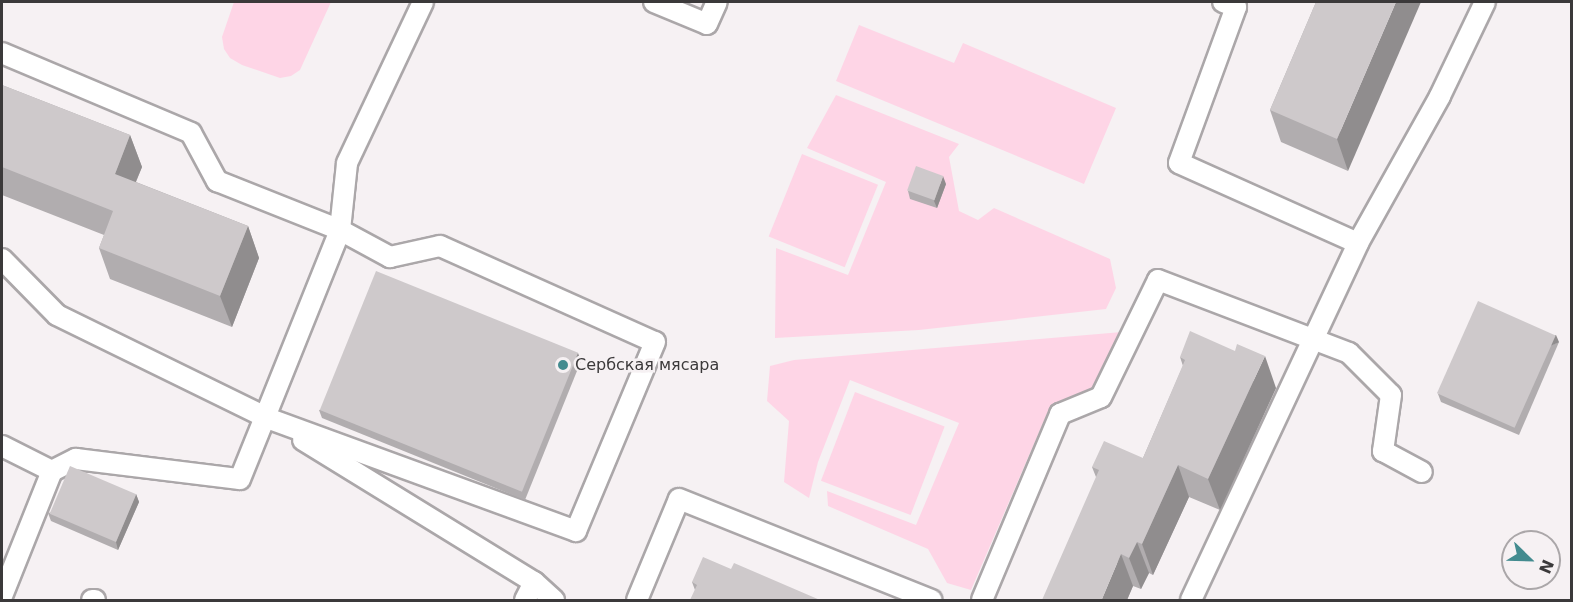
<!DOCTYPE html>
<meta charset="utf-8">
<style>
body{margin:0}
#map{position:relative;width:1573px;height:602px;overflow:hidden;background:#f6f1f3;font-family:"DejaVu Sans",sans-serif}
div>[style]{position:absolute}
.green>*{inset:0;background:#fed5e6;transform-origin:0 0}
.roads{filter:drop-shadow(2px 0 #aba7a9) drop-shadow(-2px 0 #aba7a9) drop-shadow(0 2px #aba7a9) drop-shadow(0 -2px #aba7a9)}
.lane>*{height:20px;margin:-10px;padding:0 10px;transform-origin:10px;border-radius:10px;background:#fff}
.wall>*{inset:0;background:#b1adaf}
.shaded-wall>*{inset:0;background:#908d8e;transform-origin:0 0}
.building>*{inset:0;background:#cec9cb;transform-origin:0 0}
.dots>*{width:16px;height:16px;translate:-50% -50%;box-sizing:border-box;border:3px solid #f6f1f3;border-radius:50%}
span{translate:-50% -50%;white-space:nowrap;text-align:center;line-height:1.15;-webkit-text-stroke:5px #f6f1f3;paint-order:stroke}
.poi-label{font-size:16px;color:#3b393a}
.left{translate:0 -50%;text-align:left}
.frame{position:absolute;inset:0;border:3px solid #3b393a;pointer-events:none}
.north{position:absolute;left:1501px;top:530px;width:60px;height:60px;box-sizing:border-box;background:#f6f1f3;border:2px solid #aba7a9;border-radius:50%;rotate:113deg;font-size:16px;font-weight:700;line-height:24px;text-align:center;color:#3b393a}
.north::after{content:'';display:block;margin:auto;width:21px;height:27px;background:#438b8f;clip-path:polygon(50% 0,100% 100%,50% 72%,0 100%)}
</style>
<div id="map">
<div class="green">
<i style="clip-path:polygon(234px 2px,331px 2px,300px 70px,291px 76px,280px 78px,242px 65px,230px 58px,224px 49px,222px 37px)"></i>
<i style="clip-path:polygon(859px 25px,954px 63px,963px 43px,1116px 108px,1084px 184px,836px 81px)"></i>
<i style="clip-path:polygon(836px 95px,959px 144px,949px 157px,959px 211px,978px 220px,994px 208px,1110px 259px,1116px 288px,1106px 309px,919px 330px,775px 338px,776px 248px,848px 275px,886px 182px,807px 148px)"></i>
<i style="left:802px;top:154px;width:82px;height:89px;rotate:22deg"></i>
<i style="clip-path:polygon(1122px 332px,1094px 387px,1049px 409px,971px 590px,947px 583px,928px 549px,828px 506px,827px 491px,916px 525px,959px 423px,850px 380px,818px 462px,809px 498px,784px 482px,789px 421px,767px 401px,770px 366px,794px 360px)"></i>
<i style="left:855px;top:392px;width:96px;height:95px;rotate:21deg"></i>
</div>
<div class="roads">
<div class="lane">
<i style="left:654px;top:2px;width:57px;rotate:22.5deg"></i>
<i style="left:707px;top:24px;width:24px;rotate:-66deg"></i>
<i style="left:1223px;top:2px;width:14px;rotate:21deg"></i>
<i style="left:1236px;top:7px;width:166px;rotate:110.1deg"></i>
<i style="left:1179px;top:163px;width:196px;rotate:24.1deg"></i>
<i style="left:1358px;top:243px;width:168px;rotate:-60.8deg"></i>
<i style="left:1440px;top:96px;width:104px;rotate:-64.4deg"></i>
<i style="left:2px;top:53px;width:205px;rotate:22.9deg"></i>
<i style="left:191px;top:133px;width:55px;rotate:61.6deg"></i>
<i style="left:217px;top:181px;width:132px;rotate:21.7deg"></i>
<i style="left:340px;top:230px;width:57px;rotate:28.4deg"></i>
<i style="left:390px;top:257px;width:51px;rotate:-12.4deg"></i>
<i style="left:440px;top:246px;width:235px;rotate:24.1deg"></i>
<i style="left:655px;top:342px;width:205px;rotate:112.7deg"></i>
<i style="left:576px;top:531px;width:331px;rotate:-159.9deg"></i>
<i style="left:2px;top:259px;width:78px;rotate:45.5deg"></i>
<i style="left:57px;top:315px;width:232px;rotate:26.1deg"></i>
<i style="left:265px;top:417px;width:201px;rotate:-68.1deg"></i>
<i style="left:340px;top:230px;width:67px;rotate:-84deg"></i>
<i style="left:347px;top:163px;width:178px;rotate:-64.7deg"></i>
<i style="left:303px;top:440px;width:271px;rotate:31.6deg"></i>
<i style="left:534px;top:582px;width:27px;rotate:42deg"></i>
<i style="left:2px;top:446px;width:56px;rotate:26.6deg"></i>
<i style="left:2px;top:596px;width:135px;rotate:-68.2deg"></i>
<i style="left:52px;top:471px;width:27px;rotate:-27deg"></i>
<i style="left:76px;top:459px;width:165px;rotate:7deg"></i>
<i style="left:240px;top:479px;width:67px;rotate:-68deg"></i>
<i style="left:92px;top:600px;width:3px"></i>
<i style="left:525px;top:600px;width:20px;rotate:-63deg"></i>
<i style="left:637px;top:600px;width:109px;rotate:-67.4deg"></i>
<i style="left:679px;top:499px;width:272px;rotate:21.8deg"></i>
<i style="left:982px;top:600px;width:202px;rotate:-67.2deg"></i>
<i style="left:1060px;top:414px;width:44px;rotate:-22.5deg"></i>
<i style="left:1101px;top:397px;width:130px;rotate:-64deg"></i>
<i style="left:1158px;top:280px;width:204px;rotate:20.9deg"></i>
<i style="left:1349px;top:353px;width:59px;rotate:45deg"></i>
<i style="left:1391px;top:395px;width:57px;rotate:98.1deg"></i>
<i style="left:1383px;top:451px;width:44px;rotate:28.3deg"></i>
<i style="left:1191px;top:600px;width:394px;rotate:-64.9deg"></i>
</div>
</div>
<div class="wall">
<i style="clip-path:polygon(1316px 2px,1348px 171px,1281px 142px,1270px 110px)"></i>
<i style="clip-path:polygon(2px 85px,130px 135px,142px 167px,136px 182px,248px 226px,259px 258px,232px 327px,110px 279px,99px 248px,104px 235px,2px 195px)"></i>
<i style="clip-path:polygon(946px 184px,937px 208px,910px 199px,908px 191px)"></i>
<i style="clip-path:polygon(1559px 342px,1519px 435px,1441px 402px,1438px 394px)"></i>
<i style="clip-path:polygon(1180px 357px,1276px 388px,1220px 510px,1189px 497px,1153px 575px,1149px 573px,1141px 589px,1133px 586px,1127px 600px,1096px 477px,1092px 467px,1143px 458px,1183px 366px)"></i>
<i style="clip-path:polygon(581px 361px,525px 500px,322px 418px,319px 410px)"></i>
<i style="clip-path:polygon(136px 494px,139px 502px,118px 550px,51px 521px,48px 513px)"></i>
<i style="clip-path:polygon(731px 569px,695px 590px,692px 582px)"></i>
</div>
<div class="shaded-wall">
<i style="clip-path:polygon(1396px 2px,1421px 2px,1348px 171px,1337px 139px)"></i>
<i style="clip-path:polygon(130px 135px,142px 167px,126px 205px,115px 174px)"></i>
<i style="clip-path:polygon(943px 176px,946px 184px,937px 208px,934px 201px)"></i>
<i style="clip-path:polygon(248px 226px,259px 258px,232px 327px,220px 296px)"></i>
<i style="left:1556px;top:335px;width:8px;height:101px;rotate:67deg"></i>
<i style="left:578px;top:353px;width:9px;height:150px;rotate:69deg"></i>
<i style="clip-path:polygon(1265px 356px,1276px 388px,1220px 510px,1208px 479px)"></i>
<i style="clip-path:polygon(1178px 465px,1189px 497px,1153px 575px,1142px 544px)"></i>
<i style="clip-path:polygon(136px 494px,139px 502px,118px 550px,116px 542px)"></i>
<i style="clip-path:polygon(1137px 542px,1149px 573px,1141px 589px,1129px 558px)"></i>
<i style="clip-path:polygon(1121px 554px,1133px 586px,1127px 600px,1102px 600px,1102px 599px)"></i>
</div>
<div class="building">
<i style="clip-path:polygon(1316px 2px,1396px 2px,1337px 139px,1270px 110px)"></i>
<i style="clip-path:polygon(2px 85px,130px 135px,115px 174px,248px 226px,220px 296px,99px 248px,113px 211px,2px 167px)"></i>
<i style="left:916px;top:166px;width:29px;height:26px;rotate:20deg"></i>
<i style="left:376px;top:271px;width:218px;height:150px;rotate:22deg"></i>
<i style="left:1478px;top:301px;width:85px;height:101px;rotate:24deg"></i>
<i style="clip-path:polygon(1190px 331px,1235px 351px,1237px 344px,1265px 356px,1208px 479px,1178px 465px,1142px 544px,1137px 542px,1129px 558px,1121px 554px,1102px 599px,1105px 600px,1042px 600px,1099px 470px,1092px 467px,1104px 441px,1143px 458px,1185px 360px,1180px 357px)"></i>
<i style="left:70px;top:466px;width:72px;height:52px;rotate:23deg"></i>
<i style="clip-path:polygon(703px 557px,731px 569px,734px 563px,820px 600px,690px 600px,697px 585px,692px 582px)"></i>
</div>
<div class="dots">
<i style="left:563px;top:365px;background:#438b8f"></i>
</div>
<div class="poi-label">
<span class="left" style="left:575px;top:365px">Сербская мясара</span>
</div>
<div class="frame"></div>
<div class="north">N</div>
</div>
